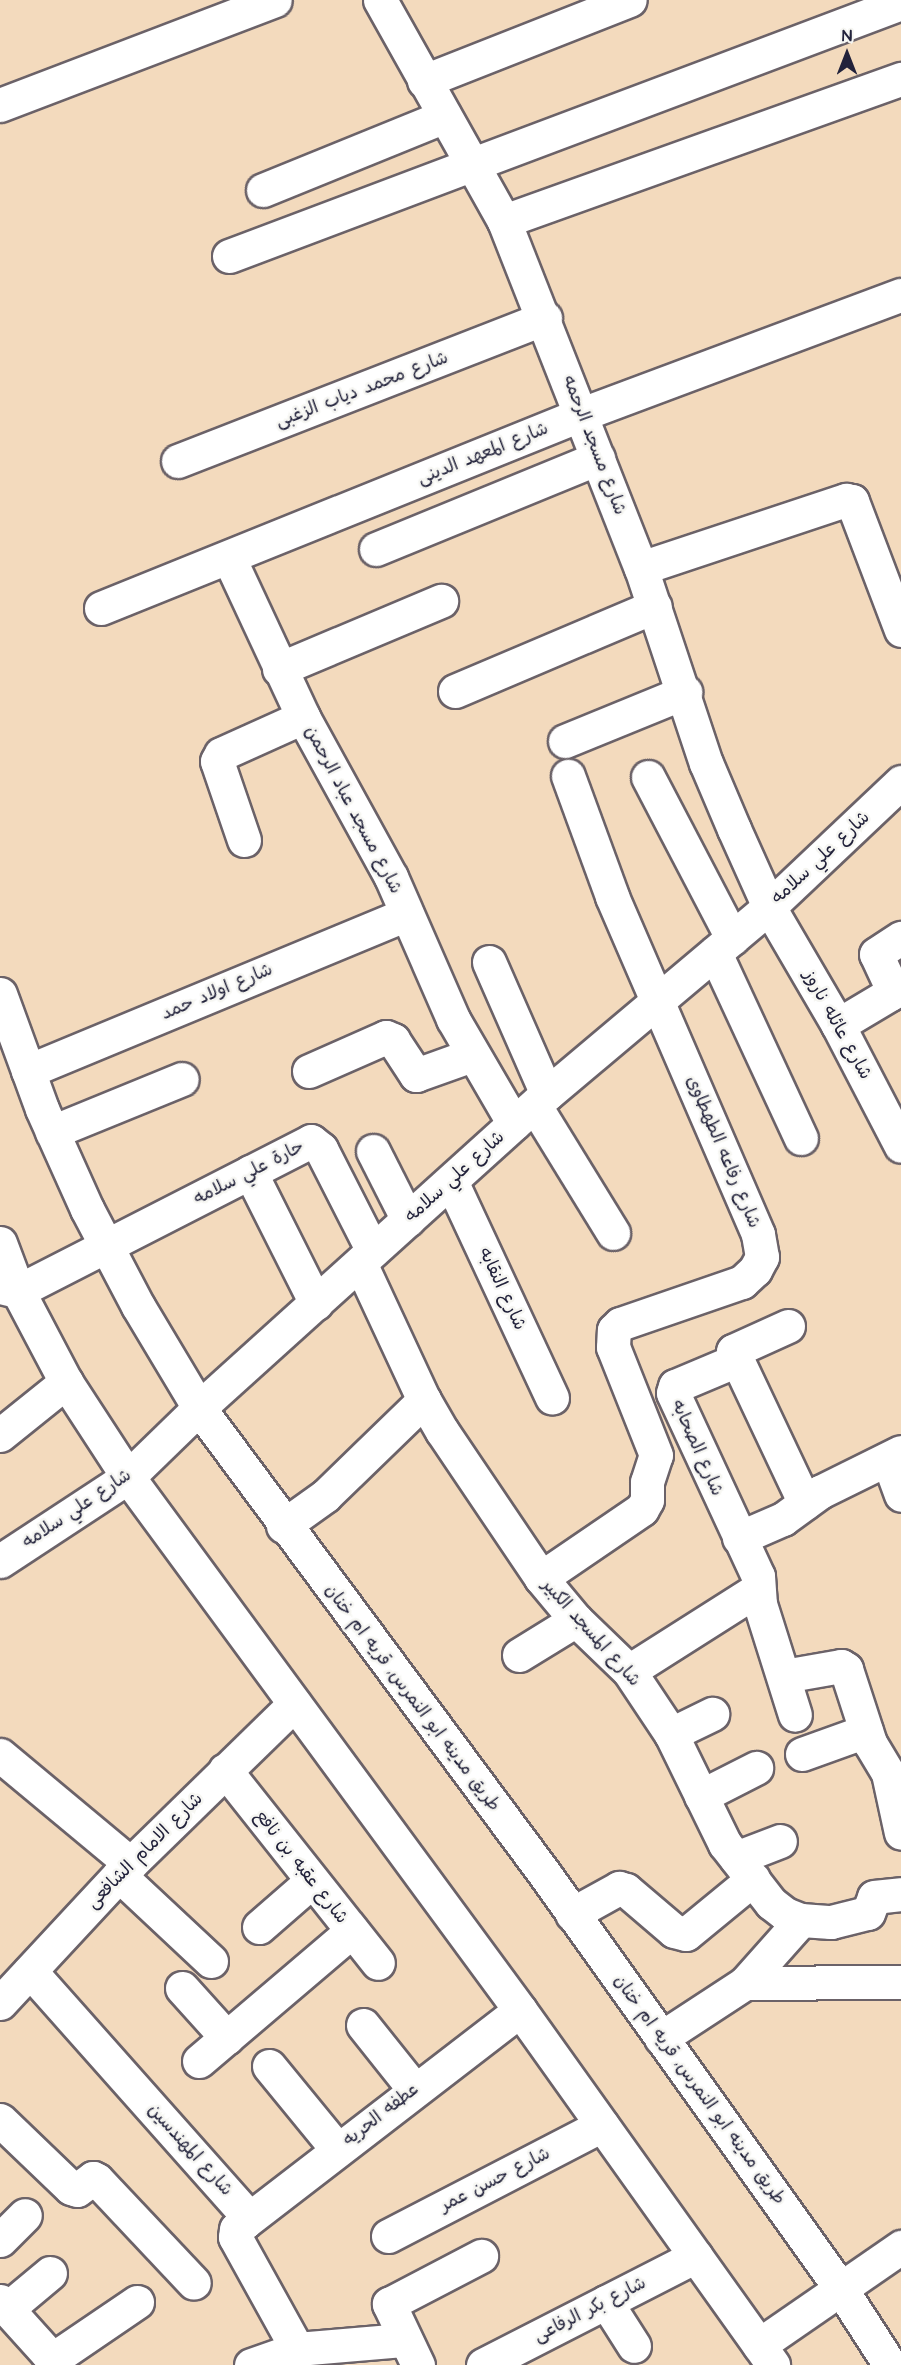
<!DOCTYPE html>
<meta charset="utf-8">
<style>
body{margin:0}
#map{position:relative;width:901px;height:2365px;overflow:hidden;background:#f3dabd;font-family:"Architects Daughter","Playpen Sans Arabic",sans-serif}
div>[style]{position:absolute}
.roads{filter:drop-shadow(2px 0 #6b6268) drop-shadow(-2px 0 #6b6268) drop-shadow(0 2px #6b6268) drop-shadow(0 -2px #6b6268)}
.minor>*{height:33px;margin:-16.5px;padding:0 16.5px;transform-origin:16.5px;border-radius:16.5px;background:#fff}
span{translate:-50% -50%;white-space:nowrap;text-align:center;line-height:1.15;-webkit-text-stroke:5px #f6f6f2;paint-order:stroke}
.street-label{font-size:18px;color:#22223b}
.north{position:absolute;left:817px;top:24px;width:60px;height:60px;-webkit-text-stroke:4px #f6f6f2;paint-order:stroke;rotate:0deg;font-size:16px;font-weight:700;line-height:24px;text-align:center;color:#22223b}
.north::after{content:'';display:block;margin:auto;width:21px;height:27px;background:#22223b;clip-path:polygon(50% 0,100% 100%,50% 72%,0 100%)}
</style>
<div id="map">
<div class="roads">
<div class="minor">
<i style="left:380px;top:0;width:253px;rotate:60.7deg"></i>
<i style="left:504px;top:221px;width:373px;rotate:68.5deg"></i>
<i style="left:641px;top:568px;width:206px;rotate:71.6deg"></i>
<i style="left:706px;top:763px;width:72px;rotate:67deg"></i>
<i style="left:734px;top:829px;width:85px;rotate:65.8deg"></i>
<i style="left:769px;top:907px;width:137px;rotate:59.7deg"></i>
<i style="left:838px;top:1025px;width:136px;rotate:62.5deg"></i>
<i style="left:424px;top:81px;width:221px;rotate:-21.5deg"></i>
<i style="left:0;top:105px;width:294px;rotate:-20.9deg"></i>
<i style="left:263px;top:190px;width:196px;rotate:-22.1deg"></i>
<i style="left:504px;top:221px;width:422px;rotate:-19.7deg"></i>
<i style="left:229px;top:256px;width:718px;rotate:-20.63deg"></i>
<i style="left:178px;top:461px;width:394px;rotate:-21.3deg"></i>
<i style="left:376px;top:549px;width:240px;rotate:-22.3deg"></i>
<i style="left:229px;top:558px;width:175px;rotate:65deg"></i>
<i style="left:303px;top:717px;width:183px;rotate:61.2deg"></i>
<i style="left:391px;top:877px;width:155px;rotate:66.4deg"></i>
<i style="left:453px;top:1019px;width:121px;rotate:59.8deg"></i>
<i style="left:641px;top:568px;width:216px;rotate:-18.4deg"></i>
<i style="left:846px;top:500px;width:6px;rotate:9deg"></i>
<i style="left:852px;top:501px;width:138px;rotate:69.2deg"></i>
<i style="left:101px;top:608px;width:519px;rotate:-21.97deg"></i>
<i style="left:582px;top:414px;width:340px;rotate:-20.5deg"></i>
<i style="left:279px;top:669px;width:176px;rotate:-22.8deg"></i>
<i style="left:455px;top:691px;width:217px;rotate:-23deg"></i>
<i style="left:565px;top:741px;width:130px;rotate:-22.2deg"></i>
<i style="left:648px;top:777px;width:182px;rotate:62.4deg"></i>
<i style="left:244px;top:840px;width:83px;rotate:-108.9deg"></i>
<i style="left:217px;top:761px;width:8px;rotate:-60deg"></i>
<i style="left:221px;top:754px;width:90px;rotate:-24.3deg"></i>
<i style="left:715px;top:953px;width:204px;rotate:65.1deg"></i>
<i style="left:489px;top:962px;width:144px;rotate:66.3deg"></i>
<i style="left:0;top:994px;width:122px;rotate:69.9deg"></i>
<i style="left:42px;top:1109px;width:110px;rotate:65.8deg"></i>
<i style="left:87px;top:1209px;width:110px;rotate:62.3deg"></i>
<i style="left:138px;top:1306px;width:119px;rotate:59.1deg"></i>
<i style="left:199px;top:1408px;width:579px;rotate:53.43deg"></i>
<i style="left:544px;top:1873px;width:511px;rotate:54.48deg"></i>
<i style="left:841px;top:2289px;width:90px;rotate:57.2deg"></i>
<i style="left:838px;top:1025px;width:61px;rotate:-30.8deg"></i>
<i style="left:890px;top:994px;width:8px;rotate:-83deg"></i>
<i style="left:891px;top:986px;width:35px;rotate:-115deg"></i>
<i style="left:876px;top:954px;width:30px;rotate:-33deg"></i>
<i style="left:28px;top:1071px;width:410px;rotate:-22.5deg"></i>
<i style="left:309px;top:1071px;width:84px;rotate:-23.8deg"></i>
<i style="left:386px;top:1037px;width:8px;rotate:23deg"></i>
<i style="left:393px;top:1040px;width:42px;rotate:56.7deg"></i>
<i style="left:416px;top:1075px;width:59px;rotate:-19.7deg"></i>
<i style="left:535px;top:1106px;width:149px;rotate:58.4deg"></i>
<i style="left:52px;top:1132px;width:140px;rotate:-22.2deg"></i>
<i style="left:373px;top:1151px;width:77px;rotate:63.1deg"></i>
<i style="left:250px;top:1172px;width:147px;rotate:63.3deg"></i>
<i style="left:451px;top:1181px;width:239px;rotate:65deg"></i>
<i style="left:0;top:1243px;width:51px;rotate:69.4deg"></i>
<i style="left:18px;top:1291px;width:103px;rotate:62.2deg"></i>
<i style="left:66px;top:1382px;width:113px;rotate:56.9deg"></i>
<i style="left:128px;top:1477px;width:662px;rotate:53.67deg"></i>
<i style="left:520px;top:2010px;width:436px;rotate:54.5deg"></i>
<i style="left:360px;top:1263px;width:151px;rotate:65deg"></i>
<i style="left:424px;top:1400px;width:36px;rotate:60deg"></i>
<i style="left:442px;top:1431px;width:177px;rotate:56deg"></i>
<i style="left:541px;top:1578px;width:55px;rotate:50.2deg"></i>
<i style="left:576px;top:1620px;width:74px;rotate:43.9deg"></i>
<i style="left:629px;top:1671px;width:76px;rotate:56.3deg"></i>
<i style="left:671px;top:1734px;width:123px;rotate:63.9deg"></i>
<i style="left:725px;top:1844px;width:75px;rotate:52.1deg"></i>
<i style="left:771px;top:1903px;width:18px;rotate:38deg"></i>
<i style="left:785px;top:1914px;width:17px;rotate:21deg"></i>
<i style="left:801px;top:1920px;width:30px;rotate:4deg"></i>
<i style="left:831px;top:1922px;width:38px;rotate:-14deg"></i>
<i style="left:868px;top:1913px;width:17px;rotate:-69deg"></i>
<i style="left:874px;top:1897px;width:27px;rotate:-6deg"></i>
<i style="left:0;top:1287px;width:18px;rotate:13deg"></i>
<i style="left:18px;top:1291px;width:329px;rotate:-27.1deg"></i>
<i style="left:311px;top:1141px;width:13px;rotate:39deg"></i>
<i style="left:321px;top:1149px;width:114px;rotate:63deg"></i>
<i style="left:788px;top:1326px;width:60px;rotate:155.6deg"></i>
<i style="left:733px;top:1351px;width:168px;rotate:64.7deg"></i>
<i style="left:737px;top:1360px;width:67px;rotate:157.2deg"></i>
<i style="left:675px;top:1386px;width:7px;rotate:106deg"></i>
<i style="left:673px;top:1393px;width:202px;rotate:65.1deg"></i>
<i style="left:758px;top:1576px;width:28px;rotate:86deg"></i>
<i style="left:760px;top:1604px;width:116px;rotate:72.5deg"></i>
<i style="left:0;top:1435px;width:85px;rotate:-38.8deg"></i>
<i style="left:888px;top:1459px;width:38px;rotate:70deg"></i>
<i style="left:283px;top:1526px;width:52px;rotate:-35.5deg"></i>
<i style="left:325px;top:1496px;width:138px;rotate:-44.1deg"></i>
<i style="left:739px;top:1538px;width:48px;rotate:-23.4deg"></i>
<i style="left:783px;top:1519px;width:46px;rotate:-36.1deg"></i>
<i style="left:820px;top:1492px;width:90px;rotate:-26.3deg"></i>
<i style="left:0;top:1561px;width:153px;rotate:-33.3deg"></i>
<i style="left:128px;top:1477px;width:99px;rotate:-44.2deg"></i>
<i style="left:199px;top:1408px;width:469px;rotate:-42.1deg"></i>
<i style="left:547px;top:1094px;width:290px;rotate:-40.1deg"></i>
<i style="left:769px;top:907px;width:182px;rotate:-43.4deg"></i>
<i style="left:541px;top:1578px;width:122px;rotate:-34.3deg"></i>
<i style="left:642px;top:1509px;width:10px;rotate:-61deg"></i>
<i style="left:647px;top:1500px;width:18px;rotate:-90deg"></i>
<i style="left:647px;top:1482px;width:28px;rotate:-72deg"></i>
<i style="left:656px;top:1455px;width:116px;rotate:-111.7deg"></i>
<i style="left:613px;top:1347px;width:17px;rotate:-87deg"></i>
<i style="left:614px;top:1330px;width:8px;rotate:-45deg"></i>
<i style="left:620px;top:1324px;width:129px;rotate:-19deg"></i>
<i style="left:742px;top:1282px;width:18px;rotate:-43deg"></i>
<i style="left:755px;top:1270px;width:15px;rotate:-62deg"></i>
<i style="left:762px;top:1257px;width:23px;rotate:-100deg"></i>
<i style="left:758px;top:1234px;width:368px;rotate:-113.4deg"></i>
<i style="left:612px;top:896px;width:128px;rotate:-110.1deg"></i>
<i style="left:519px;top:1655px;width:67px;rotate:-31.6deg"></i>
<i style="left:629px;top:1671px;width:153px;rotate:-32.4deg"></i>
<i style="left:784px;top:1676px;width:58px;rotate:-10deg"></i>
<i style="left:841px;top:1666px;width:6px;rotate:31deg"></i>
<i style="left:846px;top:1669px;width:78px;rotate:72deg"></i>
<i style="left:870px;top:1743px;width:35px;rotate:59deg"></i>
<i style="left:888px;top:1773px;width:61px;rotate:77.8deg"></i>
<i style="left:671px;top:1734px;width:46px;rotate:-26deg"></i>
<i style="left:802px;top:1754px;width:68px;rotate:-19.8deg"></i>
<i style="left:0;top:1755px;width:170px;rotate:39.8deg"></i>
<i style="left:225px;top:1770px;width:246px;rotate:51.6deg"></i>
<i style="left:701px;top:1796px;width:62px;rotate:-27deg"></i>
<i style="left:736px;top:1858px;width:47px;rotate:-21.1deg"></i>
<i style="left:119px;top:1875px;width:126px;rotate:43.1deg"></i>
<i style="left:572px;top:1914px;width:54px;rotate:-29deg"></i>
<i style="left:619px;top:1888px;width:7px;rotate:16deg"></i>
<i style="left:626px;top:1890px;width:63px;rotate:40.5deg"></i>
<i style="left:674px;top:1931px;width:12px;rotate:14deg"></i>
<i style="left:686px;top:1934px;width:87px;rotate:-39.4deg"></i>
<i style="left:259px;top:1927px;width:70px;rotate:-41deg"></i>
<i style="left:30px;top:1971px;width:324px;rotate:48.4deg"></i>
<i style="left:245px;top:2213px;width:9px;rotate:90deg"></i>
<i style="left:245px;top:2222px;width:11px;rotate:142deg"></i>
<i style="left:236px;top:2229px;width:8px;rotate:97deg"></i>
<i style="left:235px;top:2237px;width:128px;rotate:61deg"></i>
<i style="left:745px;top:1983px;width:84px;rotate:-48.4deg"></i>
<i style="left:182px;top:1988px;width:67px;rotate:48deg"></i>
<i style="left:0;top:2003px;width:175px;rotate:-47.1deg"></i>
<i style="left:119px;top:1875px;width:245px;rotate:-44.3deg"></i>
<i style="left:363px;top:2025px;width:82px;rotate:51.4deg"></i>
<i style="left:661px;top:2038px;width:100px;rotate:-33.2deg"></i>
<i style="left:745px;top:1983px;width:156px;rotate:-0.4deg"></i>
<i style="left:199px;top:2061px;width:201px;rotate:-40.4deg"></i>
<i style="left:269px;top:2066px;width:107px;rotate:50.7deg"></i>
<i style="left:0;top:2120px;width:98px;rotate:43.8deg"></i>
<i style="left:71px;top:2188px;width:6px;rotate:18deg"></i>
<i style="left:77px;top:2190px;width:20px;rotate:-37deg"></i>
<i style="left:93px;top:2178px;width:4px;rotate:27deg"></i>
<i style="left:97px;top:2180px;width:141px;rotate:46.7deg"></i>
<i style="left:245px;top:2222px;width:347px;rotate:-37.6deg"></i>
<i style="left:388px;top:2236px;width:241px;rotate:-27.4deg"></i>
<i style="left:0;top:2240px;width:35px;rotate:-45deg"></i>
<i style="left:0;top:2301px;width:70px;rotate:47.9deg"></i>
<i style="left:47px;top:2353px;width:10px;rotate:24deg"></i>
<i style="left:56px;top:2357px;width:98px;rotate:-34.2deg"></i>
<i style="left:606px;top:2302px;width:52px;rotate:57.5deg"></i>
<i style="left:7px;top:2309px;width:56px;rotate:-39.9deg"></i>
<i style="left:759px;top:2345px;width:173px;rotate:-34.6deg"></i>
<i style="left:251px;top:2365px;width:49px;rotate:-19.2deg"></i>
<i style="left:297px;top:2349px;width:106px;rotate:-4.9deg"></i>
<i style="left:418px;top:2365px;width:68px;rotate:-115.4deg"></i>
<i style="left:389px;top:2304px;width:104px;rotate:-27.6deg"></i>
<i style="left:483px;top:2365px;width:239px;rotate:-27.1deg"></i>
</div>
</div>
<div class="street-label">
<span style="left:362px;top:390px;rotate:-21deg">شارع محمد دياب الزغبى</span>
<span style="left:594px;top:445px;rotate:69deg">شارع مسجد الرحمه</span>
<span style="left:483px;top:454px;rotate:-22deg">شارع المعهد الدينى</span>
<span style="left:353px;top:810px;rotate:62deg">شارع مسجد عباد الرحمن</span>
<span style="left:821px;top:858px;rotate:-43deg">شارع علي سلامه</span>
<span style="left:217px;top:992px;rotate:-23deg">شارع اولاد حمد</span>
<span style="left:837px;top:1025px;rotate:61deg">شارع عائله ناروز</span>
<span style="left:723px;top:1152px;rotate:67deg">شارع رفاعه الطهطاوى</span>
<span style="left:249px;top:1173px;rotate:-27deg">حارة علي سلامه</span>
<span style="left:455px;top:1177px;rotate:-42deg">شارع علي سلامه</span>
<span style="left:502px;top:1289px;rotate:65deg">شارع النقابه</span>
<span style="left:697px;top:1448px;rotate:66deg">شارع الصحابه</span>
<span style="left:77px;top:1509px;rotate:-34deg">شارع علي سلامه</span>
<span style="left:591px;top:1633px;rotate:48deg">شارع المسجد الكبير</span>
<span style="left:412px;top:1698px;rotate:53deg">طريق مدينه ابو النمرس, قريه ام خنان</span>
<span style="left:145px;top:1851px;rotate:-45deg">شارع الامام الشافعى</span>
<span style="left:301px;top:1867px;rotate:52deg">شارع عقبه بن نافع</span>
<span style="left:699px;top:2090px;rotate:54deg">طريق مدينه ابو النمرس, قريه ام خنان</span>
<span style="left:381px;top:2115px;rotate:-38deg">عطفه الحريه</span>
<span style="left:190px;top:2150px;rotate:48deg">شارع المهندسين</span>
<span style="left:495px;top:2180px;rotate:-27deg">شارع حسن عمر</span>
<span style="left:590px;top:2310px;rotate:-27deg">شارع بكر الرفاعى</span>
</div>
<div class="north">N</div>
</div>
